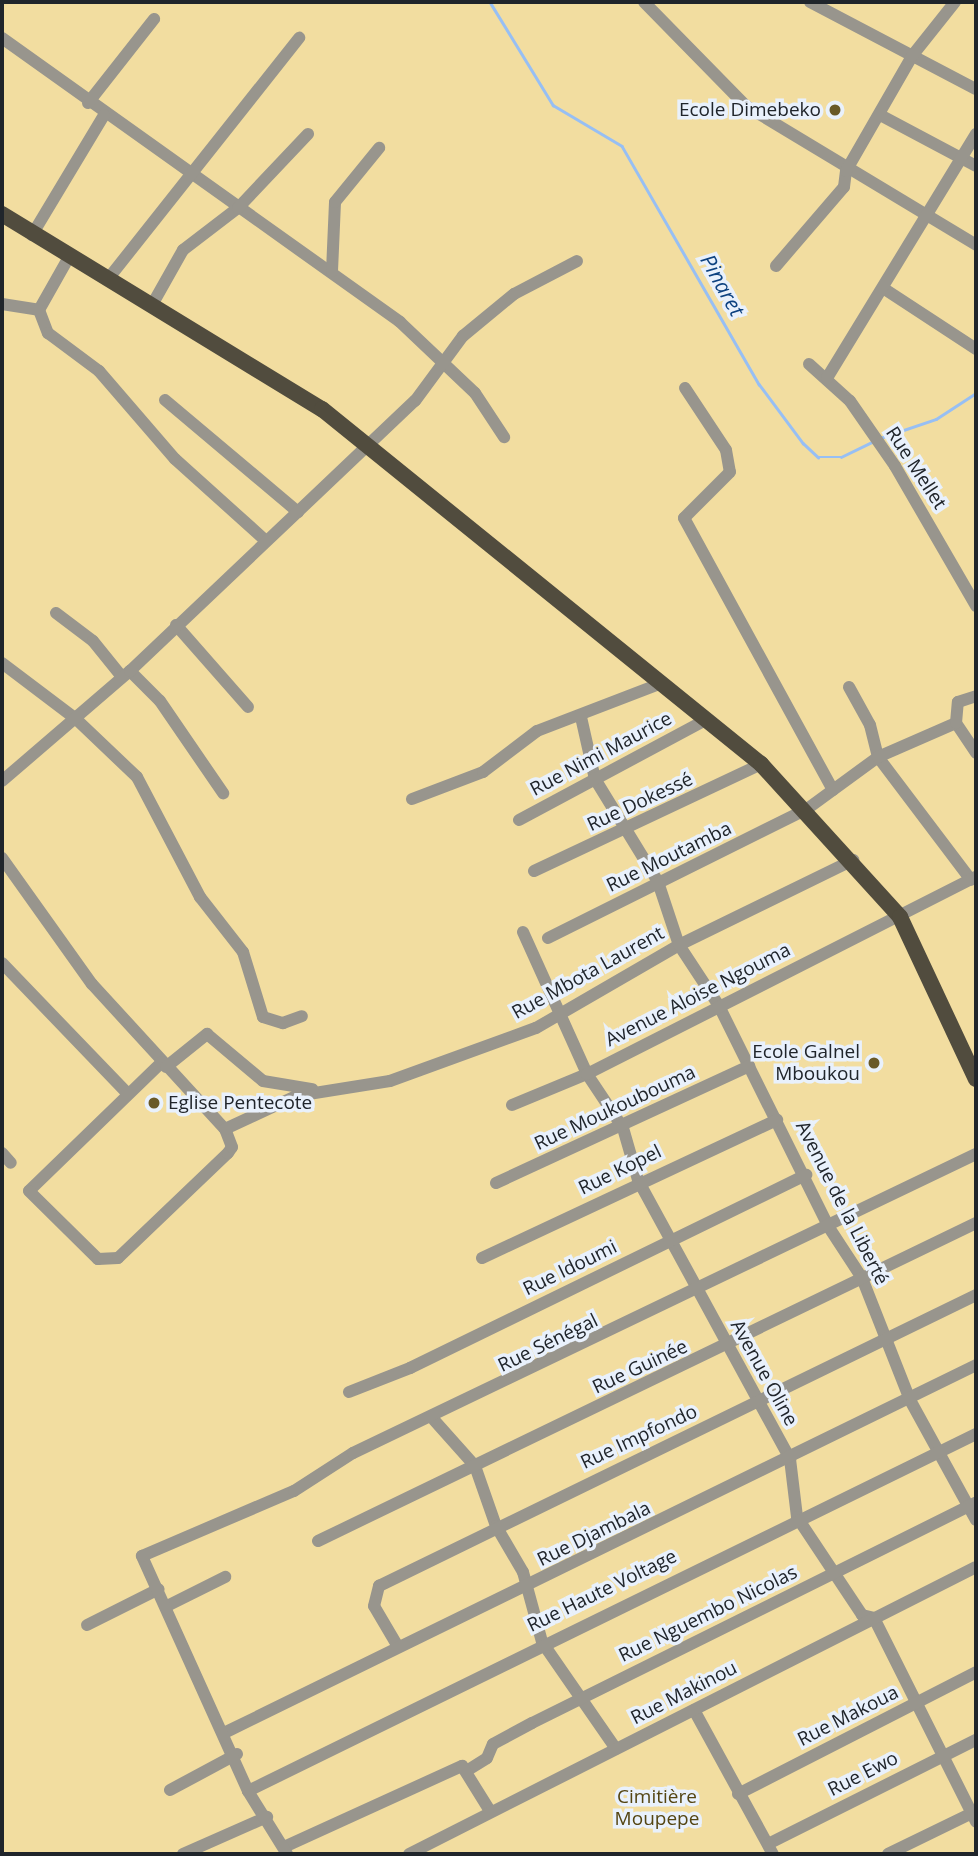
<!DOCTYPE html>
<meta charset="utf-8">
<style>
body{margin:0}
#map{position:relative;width:978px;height:1856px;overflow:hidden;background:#e9f1fc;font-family:"Open Sans",sans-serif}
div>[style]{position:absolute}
.green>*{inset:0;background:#f2dda0;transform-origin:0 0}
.stream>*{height:2.5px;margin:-1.25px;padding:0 1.25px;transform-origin:1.25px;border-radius:1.25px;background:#97bff4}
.minor>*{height:12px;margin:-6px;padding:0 6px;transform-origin:6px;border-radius:6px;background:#98958d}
.major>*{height:16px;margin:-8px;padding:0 8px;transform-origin:8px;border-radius:8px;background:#514c3e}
.dots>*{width:19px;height:19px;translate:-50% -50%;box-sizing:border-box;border:4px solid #e9f1fc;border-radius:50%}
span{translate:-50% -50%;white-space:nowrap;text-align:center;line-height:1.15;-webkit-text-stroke:7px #e9f1fc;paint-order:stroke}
.poi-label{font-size:19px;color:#20252b}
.right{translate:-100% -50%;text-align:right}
.left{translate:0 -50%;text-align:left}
.street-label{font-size:19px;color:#20252b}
.park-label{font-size:19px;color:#544512}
.water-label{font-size:21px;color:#0d4280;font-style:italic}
.frame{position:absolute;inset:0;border:4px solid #20252b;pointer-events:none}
</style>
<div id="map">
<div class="green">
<i style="left:2px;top:2px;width:974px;height:1852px"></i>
</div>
<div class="stream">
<i style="left:490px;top:2px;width:121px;rotate:58.5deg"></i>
<i style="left:553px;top:105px;width:80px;rotate:30.7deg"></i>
<i style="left:622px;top:146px;width:275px;rotate:60.1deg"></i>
<i style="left:759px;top:384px;width:74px;rotate:53.3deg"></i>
<i style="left:803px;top:443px;width:21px;rotate:43deg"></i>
<i style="left:818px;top:457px;width:23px"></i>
<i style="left:841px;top:457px;width:37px;rotate:-26deg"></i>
<i style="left:880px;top:438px;width:59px;rotate:-18.7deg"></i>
<i style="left:936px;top:419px;width:48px;rotate:-33deg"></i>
</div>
<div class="minor">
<i style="left:644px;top:2px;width:146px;rotate:45.6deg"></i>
<i style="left:746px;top:106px;width:269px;rotate:31.1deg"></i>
<i style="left:810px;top:2px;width:187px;rotate:27.7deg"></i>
<i style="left:2px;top:38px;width:489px;rotate:35.5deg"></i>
<i style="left:400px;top:322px;width:103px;rotate:43.4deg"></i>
<i style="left:475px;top:393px;width:53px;rotate:56.6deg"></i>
<i style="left:88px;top:103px;width:107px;rotate:-51.8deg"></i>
<i style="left:882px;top:116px;width:106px;rotate:28deg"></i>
<i style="left:32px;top:235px;width:140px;rotate:-59deg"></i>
<i style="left:776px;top:266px;width:104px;rotate:-49.3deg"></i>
<i style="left:844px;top:187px;width:16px;rotate:-83deg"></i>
<i style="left:846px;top:171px;width:133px;rotate:-60.1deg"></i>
<i style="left:912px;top:56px;width:69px;rotate:-51.5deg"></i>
<i style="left:332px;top:271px;width:69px;rotate:-87.5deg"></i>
<i style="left:335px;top:202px;width:70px;rotate:-50.8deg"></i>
<i style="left:108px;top:279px;width:308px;rotate:-51.6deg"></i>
<i style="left:886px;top:290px;width:108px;rotate:33.2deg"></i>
<i style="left:2px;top:304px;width:37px;rotate:9deg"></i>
<i style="left:39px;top:310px;width:61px;rotate:-60.5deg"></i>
<i style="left:152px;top:305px;width:63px;rotate:-60.6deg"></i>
<i style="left:183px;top:250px;width:69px;rotate:-37.4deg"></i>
<i style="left:238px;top:208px;width:102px;rotate:-46.6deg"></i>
<i style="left:39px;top:310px;width:25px;rotate:69deg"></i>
<i style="left:48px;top:333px;width:64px;rotate:36.7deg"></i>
<i style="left:99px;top:371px;width:116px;rotate:49.2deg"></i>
<i style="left:175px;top:459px;width:122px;rotate:42deg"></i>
<i style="left:809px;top:364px;width:55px;rotate:42.1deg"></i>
<i style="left:850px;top:401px;width:79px;rotate:55.3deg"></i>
<i style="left:895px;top:466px;width:162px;rotate:59.9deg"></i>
<i style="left:827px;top:378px;width:286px;rotate:-58.6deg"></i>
<i style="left:685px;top:388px;width:74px;rotate:56.5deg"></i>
<i style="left:726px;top:450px;width:22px;rotate:80deg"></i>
<i style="left:730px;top:472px;width:65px;rotate:135deg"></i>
<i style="left:684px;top:518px;width:310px;rotate:61.3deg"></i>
<i style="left:165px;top:400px;width:174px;rotate:40.1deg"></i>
<i style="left:56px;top:613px;width:46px;rotate:37.1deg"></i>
<i style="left:93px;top:641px;width:46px;rotate:51.1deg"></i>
<i style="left:176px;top:625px;width:109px;rotate:48.7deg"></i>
<i style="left:2px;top:663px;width:93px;rotate:37.1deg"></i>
<i style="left:76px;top:719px;width:84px;rotate:43.6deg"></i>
<i style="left:137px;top:777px;width:136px;rotate:62.3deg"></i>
<i style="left:200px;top:897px;width:70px;rotate:52deg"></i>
<i style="left:243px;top:952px;width:68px;rotate:72.9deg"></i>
<i style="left:263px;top:1017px;width:21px;rotate:17deg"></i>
<i style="left:283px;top:1023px;width:20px;rotate:-20deg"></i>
<i style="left:130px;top:671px;width:42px;rotate:45deg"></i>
<i style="left:160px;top:701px;width:112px;rotate:55.6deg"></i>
<i style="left:849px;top:687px;width:43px;rotate:61.1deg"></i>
<i style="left:870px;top:725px;width:33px;rotate:76deg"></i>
<i style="left:878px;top:757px;width:154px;rotate:52.9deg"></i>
<i style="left:581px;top:717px;width:64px;rotate:77.3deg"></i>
<i style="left:595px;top:779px;width:121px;rotate:58.5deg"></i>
<i style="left:658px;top:882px;width:66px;rotate:71.6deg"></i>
<i style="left:679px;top:945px;width:73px;rotate:56.7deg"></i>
<i style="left:719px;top:1006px;width:246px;rotate:63.6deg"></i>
<i style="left:828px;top:1226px;width:62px;rotate:56.8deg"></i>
<i style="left:862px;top:1278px;width:131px;rotate:68.5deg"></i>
<i style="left:910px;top:1400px;width:137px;rotate:61.2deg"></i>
<i style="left:956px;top:723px;width:36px;rotate:56deg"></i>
<i style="left:2px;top:781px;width:169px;rotate:-40.7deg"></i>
<i style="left:130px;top:671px;width:393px;rotate:-43.5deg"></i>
<i style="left:415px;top:401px;width:81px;rotate:-53.6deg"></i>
<i style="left:463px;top:336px;width:66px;rotate:-39.5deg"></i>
<i style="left:514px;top:294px;width:71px;rotate:-27.6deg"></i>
<i style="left:412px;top:799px;width:76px;rotate:-20.8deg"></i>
<i style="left:483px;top:772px;width:68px;rotate:-37.2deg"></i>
<i style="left:537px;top:731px;width:129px;rotate:-21deg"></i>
<i style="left:519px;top:820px;width:208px;rotate:-28.2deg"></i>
<i style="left:2px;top:858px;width:155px;rotate:54.5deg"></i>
<i style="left:92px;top:984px;width:197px;rotate:47.5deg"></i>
<i style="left:534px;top:871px;width:251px;rotate:-25.2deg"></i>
<i style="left:523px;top:932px;width:156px;rotate:65.7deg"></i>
<i style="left:587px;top:1074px;width:65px;rotate:56.3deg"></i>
<i style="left:623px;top:1128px;width:54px;rotate:73.9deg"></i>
<i style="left:638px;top:1180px;width:318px;rotate:61.4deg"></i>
<i style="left:790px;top:1459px;width:58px;rotate:83.1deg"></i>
<i style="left:797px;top:1517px;width:118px;rotate:56.4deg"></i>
<i style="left:862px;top:1615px;width:12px;rotate:14deg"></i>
<i style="left:874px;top:1618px;width:228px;rotate:63.4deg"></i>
<i style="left:548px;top:938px;width:289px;rotate:-26.5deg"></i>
<i style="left:807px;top:809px;width:88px;rotate:-36.2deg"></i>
<i style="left:878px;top:757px;width:85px;rotate:-23.6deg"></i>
<i style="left:956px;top:723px;width:21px;rotate:-85deg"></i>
<i style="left:958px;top:702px;width:19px;rotate:-18deg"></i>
<i style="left:2px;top:963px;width:179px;rotate:46.1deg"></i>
<i style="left:162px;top:1062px;width:185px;rotate:135.9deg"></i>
<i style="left:29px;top:1191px;width:97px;rotate:44.6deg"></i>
<i style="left:98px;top:1259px;width:20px;rotate:-3deg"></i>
<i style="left:118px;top:1258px;width:152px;rotate:-43.7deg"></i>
<i style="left:228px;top:1153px;width:7px;rotate:-56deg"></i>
<i style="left:232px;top:1147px;width:19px;rotate:-111deg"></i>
<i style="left:225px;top:1129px;width:78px;rotate:-24.9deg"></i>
<i style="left:296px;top:1096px;width:95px;rotate:-9.1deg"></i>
<i style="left:390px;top:1081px;width:155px;rotate:-20deg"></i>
<i style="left:536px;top:1028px;width:165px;rotate:-30.1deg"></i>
<i style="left:679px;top:945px;width:194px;rotate:-26deg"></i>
<i style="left:166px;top:1067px;width:53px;rotate:-38.8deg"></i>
<i style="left:207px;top:1034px;width:73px;rotate:40deg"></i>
<i style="left:263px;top:1081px;width:50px;rotate:9.3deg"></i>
<i style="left:512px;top:1105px;width:81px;rotate:-22.5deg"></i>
<i style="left:587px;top:1074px;width:436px;rotate:-26.9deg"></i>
<i style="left:2px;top:1153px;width:13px;rotate:48deg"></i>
<i style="left:496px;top:1183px;width:279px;rotate:-24.8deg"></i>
<i style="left:482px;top:1258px;width:326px;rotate:-25.1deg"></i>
<i style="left:349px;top:1392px;width:66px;rotate:-21.5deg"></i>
<i style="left:410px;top:1368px;width:441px;rotate:-26deg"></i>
<i style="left:434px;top:1420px;width:62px;rotate:48.3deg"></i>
<i style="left:475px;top:1466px;width:64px;rotate:70.7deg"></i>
<i style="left:496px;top:1526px;width:53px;rotate:59.6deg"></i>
<i style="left:523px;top:1572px;width:73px;rotate:74.8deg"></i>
<i style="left:542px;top:1642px;width:130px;rotate:55.3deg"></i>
<i style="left:318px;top:1541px;width:731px;rotate:-25.79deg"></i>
<i style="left:169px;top:1605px;width:63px;rotate:-26.6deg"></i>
<i style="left:87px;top:1625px;width:80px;rotate:-26.6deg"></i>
<i style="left:397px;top:1645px;width:45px;rotate:-120.5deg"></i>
<i style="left:374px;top:1606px;width:21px;rotate:-76deg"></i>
<i style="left:379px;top:1586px;width:664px;rotate:-25.99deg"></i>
<i style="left:694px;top:1710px;width:164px;rotate:61.3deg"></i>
<i style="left:226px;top:1732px;width:835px;rotate:-26.07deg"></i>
<i style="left:468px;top:1770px;width:22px;rotate:-32deg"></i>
<i style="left:487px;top:1758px;width:15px;rotate:-67deg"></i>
<i style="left:493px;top:1744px;width:44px;rotate:-28.3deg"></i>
<i style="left:532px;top:1723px;width:496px;rotate:-26.4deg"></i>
<i style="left:170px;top:1790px;width:76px;rotate:-28.2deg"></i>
<i style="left:248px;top:1791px;width:811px;rotate:-26.12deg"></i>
<i style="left:738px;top:1794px;width:267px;rotate:-27.1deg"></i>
<i style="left:768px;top:1844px;width:233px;rotate:-26.6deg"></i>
<i style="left:284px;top:1847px;width:196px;rotate:-24.5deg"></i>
<i style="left:462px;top:1766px;width:53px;rotate:58.1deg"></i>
<i style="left:183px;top:1854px;width:92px;rotate:-23.8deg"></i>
<i style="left:287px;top:1854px;width:74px;rotate:-121.8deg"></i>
<i style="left:248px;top:1791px;width:258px;rotate:-114.3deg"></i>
<i style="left:142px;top:1556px;width:165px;rotate:-23.2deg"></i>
<i style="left:294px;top:1491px;width:70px;rotate:-32.8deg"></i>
<i style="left:353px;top:1453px;width:691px;rotate:-25.64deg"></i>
<i style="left:409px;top:1854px;width:635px;rotate:-26.85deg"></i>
<i style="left:888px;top:1854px;width:98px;rotate:-26deg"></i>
</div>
<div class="major">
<i style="left:2px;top:214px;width:375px;rotate:31.4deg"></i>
<i style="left:322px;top:409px;width:565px;rotate:38.96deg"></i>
<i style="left:761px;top:764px;width:207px;rotate:47.7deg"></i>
<i style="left:900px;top:917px;width:179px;rotate:64.9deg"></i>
</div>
<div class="dots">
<i style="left:835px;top:110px;background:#695927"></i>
<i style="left:874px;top:1063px;background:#695927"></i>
<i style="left:154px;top:1103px;background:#695927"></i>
</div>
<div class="poi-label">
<span class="right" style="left:821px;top:110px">Ecole Dimebeko</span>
<span class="right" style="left:860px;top:1063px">Ecole Galnel<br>Mboukou</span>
<span class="left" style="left:168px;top:1103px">Eglise Pentecote</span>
</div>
<div class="street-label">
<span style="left:916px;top:468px;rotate:57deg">Rue Mellet</span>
<span style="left:601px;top:754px;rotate:-28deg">Rue Nimi Maurice</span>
<span style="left:640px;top:802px;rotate:-25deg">Rue Dokessé</span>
<span style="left:669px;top:857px;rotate:-26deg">Rue Moutamba</span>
<span style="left:588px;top:973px;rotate:-29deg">Rue Mbota Laurent</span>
<span style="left:698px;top:995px;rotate:-27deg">Avenue Aloise Ngouma</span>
<span style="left:615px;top:1108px;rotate:-25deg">Rue Moukoubouma</span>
<span style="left:620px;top:1170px;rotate:-26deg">Rue Kopel</span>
<span style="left:842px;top:1203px;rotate:63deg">Avenue de la Liberté</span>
<span style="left:570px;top:1268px;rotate:-26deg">Rue Idoumi</span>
<span style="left:548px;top:1343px;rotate:-26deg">Rue Sénégal</span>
<span style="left:640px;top:1367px;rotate:-25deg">Rue Guinée</span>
<span style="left:764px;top:1373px;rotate:61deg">Avenue Oline</span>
<span style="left:639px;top:1437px;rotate:-25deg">Rue Impfondo</span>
<span style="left:594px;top:1534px;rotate:-26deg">Rue Djambala</span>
<span style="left:602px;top:1591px;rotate:-26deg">Rue Haute Voltage</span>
<span style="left:708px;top:1614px;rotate:-26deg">Rue Nguembo Nicolas</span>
<span style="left:684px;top:1693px;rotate:-27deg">Rue Makinou</span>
<span style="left:848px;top:1716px;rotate:-27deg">Rue Makoua</span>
<span style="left:863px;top:1774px;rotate:-27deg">Rue Ewo</span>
</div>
<div class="park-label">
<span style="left:657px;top:1808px">Cimitière<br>Moupepe</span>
</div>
<div class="water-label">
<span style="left:723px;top:285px;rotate:61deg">Pinaret</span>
</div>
<div class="frame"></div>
</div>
